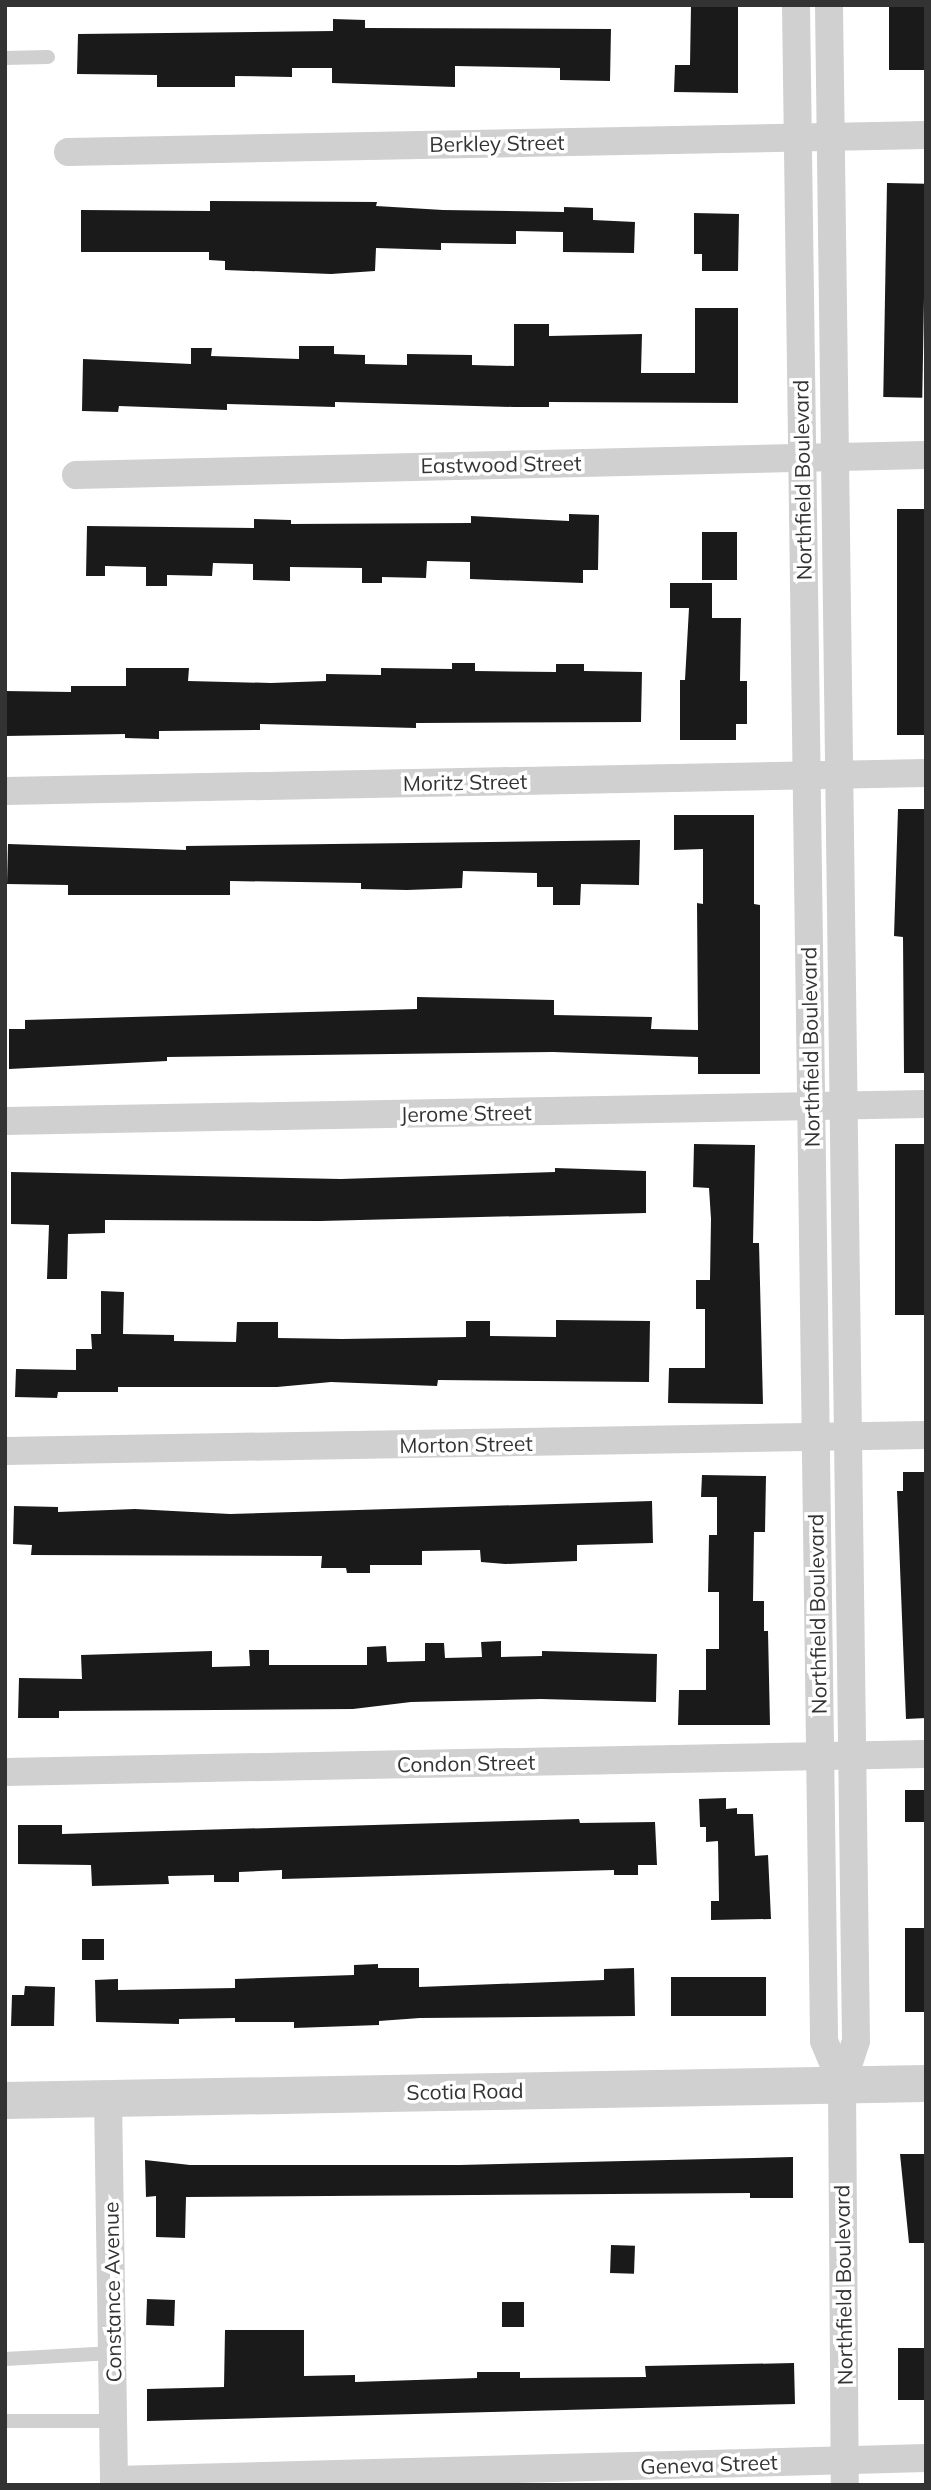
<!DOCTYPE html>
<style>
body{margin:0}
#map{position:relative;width:931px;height:2490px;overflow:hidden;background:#fff;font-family:Mulish,sans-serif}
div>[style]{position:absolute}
.building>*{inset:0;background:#1a1a1a;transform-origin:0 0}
.service>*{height:14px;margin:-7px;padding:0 7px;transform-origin:7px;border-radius:7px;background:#d0d0d0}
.minor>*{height:28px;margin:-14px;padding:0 14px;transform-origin:14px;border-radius:14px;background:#d0d0d0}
.tertiary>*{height:37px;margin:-18.5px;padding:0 18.5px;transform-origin:18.5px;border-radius:18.5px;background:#d0d0d0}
span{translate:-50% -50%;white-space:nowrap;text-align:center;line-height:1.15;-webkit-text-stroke:7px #fff;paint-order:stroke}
.street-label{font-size:21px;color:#333}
.frame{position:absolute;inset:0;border:7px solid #333;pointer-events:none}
</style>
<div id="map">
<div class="building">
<i style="clip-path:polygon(691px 5px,738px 5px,738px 93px,674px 92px,675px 65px,690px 65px)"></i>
<i style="left:889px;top:5px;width:37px;height:65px"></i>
<i style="clip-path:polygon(333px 19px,365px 20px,365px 28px,611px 29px,610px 81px,560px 80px,560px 68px,455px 66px,455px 87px,332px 83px,332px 68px,292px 68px,292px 77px,235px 76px,235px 87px,157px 87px,157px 75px,77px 74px,78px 34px,333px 31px)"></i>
<i style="left:887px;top:183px;width:39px;height:214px;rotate:1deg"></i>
<i style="clip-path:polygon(210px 201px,377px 202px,376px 206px,443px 210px,564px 212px,564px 207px,593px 208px,593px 220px,635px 222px,634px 253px,563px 252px,563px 232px,516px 231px,516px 244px,441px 243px,441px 250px,376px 248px,375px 271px,331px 274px,225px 270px,225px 261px,209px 260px,209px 252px,81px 252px,81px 210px,210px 211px)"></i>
<i style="clip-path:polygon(694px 213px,739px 214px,738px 271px,702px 271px,702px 254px,694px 254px)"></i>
<i style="clip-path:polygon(695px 308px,738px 308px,738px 403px,549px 402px,549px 407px,514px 407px,335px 402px,335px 407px,227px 404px,227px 410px,119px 406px,118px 412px,82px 411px,83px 359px,191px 364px,191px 348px,212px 348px,211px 356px,299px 359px,299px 346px,334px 346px,334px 354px,365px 355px,365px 364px,407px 365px,407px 354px,472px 355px,472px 365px,514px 366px,514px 324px,549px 324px,549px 336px,642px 334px,641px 373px,695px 373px)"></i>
<i style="left:897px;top:509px;width:29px;height:226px"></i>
<i style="clip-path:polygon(569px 514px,599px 515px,598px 570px,583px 570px,583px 583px,470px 579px,470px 562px,427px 561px,426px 578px,382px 577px,382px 583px,362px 583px,362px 568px,290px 567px,290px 581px,253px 580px,253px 564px,213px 563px,212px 576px,167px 575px,167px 586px,146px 586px,146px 567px,105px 566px,105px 576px,86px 576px,87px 526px,254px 528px,254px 519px,291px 520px,291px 524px,471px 523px,471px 516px,569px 521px)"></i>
<i style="left:702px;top:532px;width:35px;height:48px"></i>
<i style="clip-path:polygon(670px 583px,712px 583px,712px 618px,741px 618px,740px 681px,747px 681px,747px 724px,736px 724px,736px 740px,680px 740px,680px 680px,685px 680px,689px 608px,670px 608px)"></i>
<i style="clip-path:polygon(452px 663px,475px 663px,475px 671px,556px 672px,556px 664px,584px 664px,584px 671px,642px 672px,641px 722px,416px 723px,416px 728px,260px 724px,260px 730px,159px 731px,159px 739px,125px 738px,125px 734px,5px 736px,5px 691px,71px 692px,71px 686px,126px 686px,126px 668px,189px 668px,188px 681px,271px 683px,326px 681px,326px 674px,381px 675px,381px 668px,452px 669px)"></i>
<i style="clip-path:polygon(898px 809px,926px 809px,926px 1073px,904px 1073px,903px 937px,894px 936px)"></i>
<i style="clip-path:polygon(674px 815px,754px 815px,754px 904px,760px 905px,760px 1074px,698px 1074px,698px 1057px,553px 1052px,167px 1057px,167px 1061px,9px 1069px,9px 1029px,25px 1029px,25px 1020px,417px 1009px,417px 997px,554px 1000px,554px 1015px,652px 1017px,651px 1029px,698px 1030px,697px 903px,703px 904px,703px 849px,674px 850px)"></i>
<i style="clip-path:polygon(640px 840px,639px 885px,581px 884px,580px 905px,553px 905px,553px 887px,537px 887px,537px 873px,463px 871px,462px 888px,407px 890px,361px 889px,361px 883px,230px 881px,230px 895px,68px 895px,68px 885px,7px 884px,8px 844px,186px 850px,186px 846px)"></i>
<i style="clip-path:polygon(694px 1144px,755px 1145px,753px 1243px,759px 1243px,763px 1404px,668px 1403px,669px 1368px,705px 1368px,705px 1309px,696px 1309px,696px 1280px,710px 1280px,711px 1219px,709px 1188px,693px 1187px)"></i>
<i style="left:895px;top:1144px;width:31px;height:171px"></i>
<i style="clip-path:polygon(555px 1168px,646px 1171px,646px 1213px,320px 1221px,105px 1220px,105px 1233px,68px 1234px,67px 1279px,47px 1279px,49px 1225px,11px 1224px,11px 1172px,341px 1179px,555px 1172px)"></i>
<i style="clip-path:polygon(101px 1291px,124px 1292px,123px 1334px,174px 1335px,174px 1341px,236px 1342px,237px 1322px,278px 1322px,278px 1338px,342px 1339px,466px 1337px,466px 1321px,490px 1321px,490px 1336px,556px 1337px,556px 1320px,650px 1321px,649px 1382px,438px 1380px,437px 1386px,331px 1382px,277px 1387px,118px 1387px,118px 1392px,58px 1392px,57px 1398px,15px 1397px,16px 1369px,76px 1370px,76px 1349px,92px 1349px,91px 1334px,101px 1334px)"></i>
<i style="clip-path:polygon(903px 1472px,926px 1472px,926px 1718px,906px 1719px,897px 1491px,903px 1491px)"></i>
<i style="clip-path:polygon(702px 1475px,766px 1476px,765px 1532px,754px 1532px,753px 1601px,764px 1601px,764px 1631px,768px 1631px,770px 1725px,678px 1725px,679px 1690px,706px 1690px,706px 1649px,719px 1649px,719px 1592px,708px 1592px,709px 1535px,717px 1535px,717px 1497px,701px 1497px)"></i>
<i style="clip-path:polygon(652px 1501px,653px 1543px,577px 1545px,577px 1561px,505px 1564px,481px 1562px,480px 1550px,422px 1551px,422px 1565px,370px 1565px,370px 1573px,347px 1573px,346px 1568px,321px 1568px,322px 1556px,31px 1555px,32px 1545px,13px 1544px,14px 1506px,58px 1507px,58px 1512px,135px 1509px,230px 1514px)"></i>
<i style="clip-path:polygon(501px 1641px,501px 1657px,542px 1656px,542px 1651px,657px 1654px,656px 1702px,541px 1699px,411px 1702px,353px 1709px,59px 1711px,59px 1718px,18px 1718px,19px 1678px,82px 1679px,81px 1655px,212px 1651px,212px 1667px,250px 1666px,249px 1650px,269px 1650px,269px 1665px,367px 1665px,367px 1647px,386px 1646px,387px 1662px,425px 1661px,425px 1643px,444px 1643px,445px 1658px,482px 1657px,481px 1642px)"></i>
<i style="left:905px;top:1790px;width:21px;height:32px"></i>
<i style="clip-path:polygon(726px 1798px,726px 1809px,737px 1808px,737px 1814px,753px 1814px,755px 1856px,768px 1855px,771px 1919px,711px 1920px,711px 1901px,719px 1901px,718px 1841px,706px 1842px,706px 1827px,700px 1827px,699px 1799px)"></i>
<i style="clip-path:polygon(579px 1819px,580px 1823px,655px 1822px,657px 1865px,638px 1865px,638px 1875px,614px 1875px,614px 1870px,282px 1879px,282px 1870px,239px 1872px,239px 1882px,214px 1882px,214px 1875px,168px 1876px,169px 1884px,92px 1886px,91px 1865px,18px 1864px,18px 1825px,62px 1825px,62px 1834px)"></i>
<i style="left:905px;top:1928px;width:21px;height:84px"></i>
<i style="left:82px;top:1939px;width:22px;height:21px"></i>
<i style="clip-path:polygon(378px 1964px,378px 1968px,419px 1968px,419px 1987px,604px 1980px,604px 1969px,634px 1968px,635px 2016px,420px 2018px,379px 2021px,379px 2025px,294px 2028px,294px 2022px,235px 2022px,235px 2018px,179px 2019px,179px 2024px,96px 2022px,95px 1980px,118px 1979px,118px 1990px,235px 1988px,235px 1979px,354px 1975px,354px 1965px)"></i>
<i style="left:766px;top:1977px;width:39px;height:95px;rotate:90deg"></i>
<i style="clip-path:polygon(25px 1986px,55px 1987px,54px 2026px,11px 2026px,12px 1995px,24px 1995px)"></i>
<i style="clip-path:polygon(900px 2154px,926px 2154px,926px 2243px,909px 2243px)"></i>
<i style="clip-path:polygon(793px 2157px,793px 2198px,750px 2198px,750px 2193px,186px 2197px,185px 2238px,156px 2237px,156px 2196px,146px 2197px,145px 2160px,190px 2165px,460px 2165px)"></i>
<i style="left:611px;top:2245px;width:24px;height:28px;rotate:2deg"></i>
<i style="left:147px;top:2299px;width:28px;height:26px;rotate:2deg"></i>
<i style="left:502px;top:2302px;width:22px;height:25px"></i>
<i style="clip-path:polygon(225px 2330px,304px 2330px,304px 2376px,355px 2375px,355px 2382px,477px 2378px,477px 2372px,520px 2372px,520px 2378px,646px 2377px,645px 2366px,794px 2363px,795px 2404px,147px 2421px,147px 2389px,224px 2387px)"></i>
<i style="left:898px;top:2348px;width:28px;height:52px"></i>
</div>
<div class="service">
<i style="left:5px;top:58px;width:43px;rotate:-1.3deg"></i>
<i style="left:5px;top:2359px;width:108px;rotate:-3.2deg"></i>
<i style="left:5px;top:2421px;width:109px"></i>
</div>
<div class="minor">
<i style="left:796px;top:5px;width:2036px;rotate:89.21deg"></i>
<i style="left:824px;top:2041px;width:47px;rotate:67.3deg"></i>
<i style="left:842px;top:2084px;width:45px;rotate:-72deg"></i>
<i style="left:856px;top:2041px;width:2036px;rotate:-90.76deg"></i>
<i style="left:68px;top:152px;width:858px;rotate:-1.14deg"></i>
<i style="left:76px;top:475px;width:850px;rotate:-1.35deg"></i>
<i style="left:5px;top:791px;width:921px;rotate:-1.12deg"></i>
<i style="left:5px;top:1121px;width:921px;rotate:-1.06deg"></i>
<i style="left:5px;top:1451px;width:921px;rotate:-1deg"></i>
<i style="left:5px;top:1772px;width:921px;rotate:-1.12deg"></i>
<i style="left:842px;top:2084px;width:401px;rotate:89.6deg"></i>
<i style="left:108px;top:2098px;width:387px;rotate:89.1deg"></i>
<i style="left:114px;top:2480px;width:812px;rotate:-1.55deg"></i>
</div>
<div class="tertiary">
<i style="left:5px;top:2100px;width:921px;rotate:-1.06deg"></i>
</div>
<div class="street-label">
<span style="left:497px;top:143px;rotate:-1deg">Berkley Street</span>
<span style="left:501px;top:464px;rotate:-1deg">Eastwood Street</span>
<span style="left:802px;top:480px;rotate:-91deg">Northfield Boulevard</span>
<span style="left:465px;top:782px;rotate:-1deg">Moritz Street</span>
<span style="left:810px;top:1047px;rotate:-91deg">Northfield Boulevard</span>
<span style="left:466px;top:1113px;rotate:-1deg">Jerome Street</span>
<span style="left:466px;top:1444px;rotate:-1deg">Morton Street</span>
<span style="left:817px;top:1614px;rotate:-91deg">Northfield Boulevard</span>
<span style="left:466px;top:1763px;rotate:-1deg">Condon Street</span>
<span style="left:465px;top:2091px;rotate:-1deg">Scotia Road</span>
<span style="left:843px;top:2285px;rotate:-91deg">Northfield Boulevard</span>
<span style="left:112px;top:2292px;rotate:-91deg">Constance Avenue</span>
<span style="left:709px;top:2464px;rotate:-2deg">Geneva Street</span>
</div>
<div class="frame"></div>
</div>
